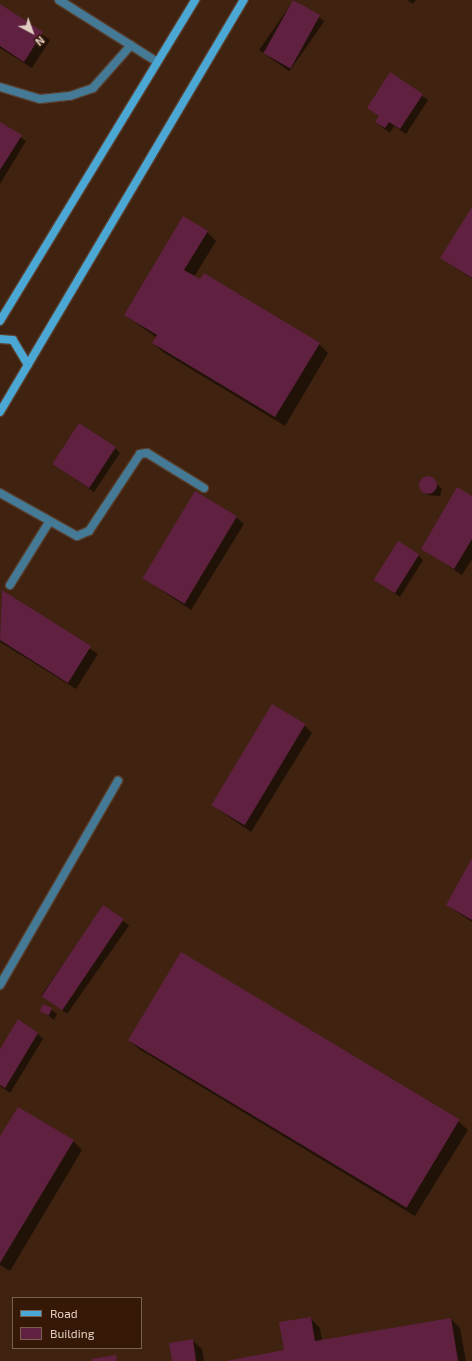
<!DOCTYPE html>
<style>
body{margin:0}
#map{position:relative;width:472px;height:1361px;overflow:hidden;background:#3f220f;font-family:"Exo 2",sans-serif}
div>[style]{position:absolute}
.shadow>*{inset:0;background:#0007;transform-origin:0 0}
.building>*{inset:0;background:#602141;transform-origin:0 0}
.round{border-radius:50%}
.roads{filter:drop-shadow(1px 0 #593d2c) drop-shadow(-1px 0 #593d2c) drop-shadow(0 1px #593d2c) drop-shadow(0 -1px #593d2c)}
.lane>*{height:8px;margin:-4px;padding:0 4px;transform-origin:4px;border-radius:4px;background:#447a95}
.street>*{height:8px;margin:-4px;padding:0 4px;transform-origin:4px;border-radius:4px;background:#447a95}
.secondary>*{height:8px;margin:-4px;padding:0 4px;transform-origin:4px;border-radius:4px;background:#4ba7d3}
span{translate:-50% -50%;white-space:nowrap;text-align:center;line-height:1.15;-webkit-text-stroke:3.5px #351805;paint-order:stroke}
.legend{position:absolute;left:12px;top:1297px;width:130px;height:52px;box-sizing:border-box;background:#351805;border:1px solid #7a6051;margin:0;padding:5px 7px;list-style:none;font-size:12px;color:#e1cdc2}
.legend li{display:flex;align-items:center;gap:8px;height:20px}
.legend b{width:20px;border:1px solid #7a6051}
.north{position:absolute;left:12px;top:12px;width:40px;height:40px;-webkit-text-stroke:3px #351805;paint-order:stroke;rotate:139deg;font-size:11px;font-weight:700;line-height:16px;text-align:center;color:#e1cdc2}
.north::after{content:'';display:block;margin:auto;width:14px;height:18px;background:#e1cdc2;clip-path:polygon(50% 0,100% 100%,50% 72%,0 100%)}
</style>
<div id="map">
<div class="shadow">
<i style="left:294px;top:0;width:37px;height:61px;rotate:35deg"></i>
<i style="clip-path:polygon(407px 0,416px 0,413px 4px)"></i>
<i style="clip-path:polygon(0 5px,50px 40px,32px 68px,0 48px)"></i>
<i style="clip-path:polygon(390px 74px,428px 100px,406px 134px,394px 126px,390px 133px,382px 127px,377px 122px,380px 117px,368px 108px)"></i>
<i style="clip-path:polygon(0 124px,26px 141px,0 184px)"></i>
<i style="clip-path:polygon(472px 208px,472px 279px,441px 258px)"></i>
<i style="clip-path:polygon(207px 232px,216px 241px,194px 277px,319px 344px,328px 353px,285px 426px,163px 352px,153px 343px,157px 338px,125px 315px)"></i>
<i style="clip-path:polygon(115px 448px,120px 453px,94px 492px,53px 464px)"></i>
<i style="clip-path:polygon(429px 477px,442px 489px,440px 496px,427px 495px,422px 490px,421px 480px)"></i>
<i style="clip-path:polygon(472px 497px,472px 559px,462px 575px,422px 548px)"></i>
<i style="clip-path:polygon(236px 517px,244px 524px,191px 610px,143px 578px)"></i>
<i style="clip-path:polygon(418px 555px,423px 560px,400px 597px,375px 580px)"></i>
<i style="clip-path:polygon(3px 591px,98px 654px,76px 689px,0 642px)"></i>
<i style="clip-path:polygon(304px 725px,312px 733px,251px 832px,212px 805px)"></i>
<i style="clip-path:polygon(472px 860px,472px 922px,447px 905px)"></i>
<i style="left:103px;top:907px;width:32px;height:108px;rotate:35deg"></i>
<i style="clip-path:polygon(181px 954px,458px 1121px,468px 1130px,415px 1216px,139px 1049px,129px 1040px)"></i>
<i style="clip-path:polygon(44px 1005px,57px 1014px,54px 1020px,41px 1010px)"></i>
<i style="clip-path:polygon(37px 1033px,43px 1039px,10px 1093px,0 1086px,0 1051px)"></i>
<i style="clip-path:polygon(0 1138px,73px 1141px,82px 1150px,10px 1271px,0 1265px)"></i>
<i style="clip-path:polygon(310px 1318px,320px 1328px,322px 1341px,451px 1319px,460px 1328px,466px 1361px,227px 1361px,285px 1351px)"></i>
<i style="clip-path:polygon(192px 1340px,202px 1349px,204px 1361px,173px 1361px)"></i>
</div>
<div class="building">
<i style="left:293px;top:0;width:31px;height:61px;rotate:29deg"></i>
<i style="clip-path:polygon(0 4px,43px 32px,24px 62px,0 46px)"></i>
<i style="clip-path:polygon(390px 72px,423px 94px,400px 129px,389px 122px,385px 128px,375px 122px,379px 116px,367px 108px)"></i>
<i style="clip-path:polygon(0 122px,22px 135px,0 170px)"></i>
<i style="clip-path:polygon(472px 207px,472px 278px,440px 258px)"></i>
<i style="clip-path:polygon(183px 216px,208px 231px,184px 270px,200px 279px,204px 273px,320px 343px,275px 417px,152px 343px,157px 335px,124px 315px)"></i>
<i style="left:79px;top:423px;width:44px;height:49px;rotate:33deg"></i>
<i class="round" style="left:419px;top:476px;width:18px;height:18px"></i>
<i style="clip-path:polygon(457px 487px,472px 496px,472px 539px,454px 569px,421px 549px)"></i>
<i style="left:195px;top:491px;width:49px;height:102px;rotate:31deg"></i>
<i style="left:398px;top:541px;width:25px;height:46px;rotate:32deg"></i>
<i style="clip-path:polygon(2px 590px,91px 646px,68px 683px,0 640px)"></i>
<i style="left:272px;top:704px;width:39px;height:118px;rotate:31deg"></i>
<i style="clip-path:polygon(472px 858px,472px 920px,446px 905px)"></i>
<i style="left:103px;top:905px;width:25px;height:110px;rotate:34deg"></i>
<i style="left:181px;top:952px;width:325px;height:103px;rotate:31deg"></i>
<i style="left:43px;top:1004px;width:10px;height:8px;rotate:24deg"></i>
<i style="clip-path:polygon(18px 1019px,38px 1033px,5px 1088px,0 1085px,0 1049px)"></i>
<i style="clip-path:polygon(18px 1107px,74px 1140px,0 1263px,0 1136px)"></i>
<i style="clip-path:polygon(311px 1317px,315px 1341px,451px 1318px,458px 1361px,226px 1361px,284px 1350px,279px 1322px)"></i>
<i style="clip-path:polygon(193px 1339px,196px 1361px,172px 1361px,169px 1343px)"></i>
<i style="clip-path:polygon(116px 1355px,117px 1361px,92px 1361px,91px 1359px)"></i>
</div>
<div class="roads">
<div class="lane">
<i style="left:0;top:493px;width:88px;rotate:29.2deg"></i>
<i style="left:77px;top:536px;width:13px;rotate:-23deg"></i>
<i style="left:89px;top:531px;width:92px;rotate:-56.5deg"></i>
<i style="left:140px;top:454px;width:7px;rotate:-8deg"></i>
<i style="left:147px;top:453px;width:67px;rotate:31.6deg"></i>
<i style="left:10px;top:585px;width:74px;rotate:-58.2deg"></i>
</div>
<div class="street">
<i style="left:59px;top:0;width:115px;rotate:32.2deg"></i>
<i style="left:0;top:87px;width:42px;rotate:16.7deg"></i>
<i style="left:40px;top:99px;width:30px;rotate:-6deg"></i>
<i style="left:70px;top:96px;width:24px;rotate:-19deg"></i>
<i style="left:93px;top:88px;width:57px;rotate:-48.5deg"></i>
<i style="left:0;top:985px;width:236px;rotate:-60deg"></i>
</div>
<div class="secondary">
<i style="left:0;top:321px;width:376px;rotate:-58.7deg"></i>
<i style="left:0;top:339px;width:13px;rotate:4deg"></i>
<i style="left:13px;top:340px;width:29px;rotate:59deg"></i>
<i style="left:0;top:412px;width:479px;rotate:-59.4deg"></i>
</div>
</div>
<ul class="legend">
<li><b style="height:5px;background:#4ba7d3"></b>Road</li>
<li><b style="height:11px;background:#602141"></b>Building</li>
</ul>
<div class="north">N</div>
</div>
